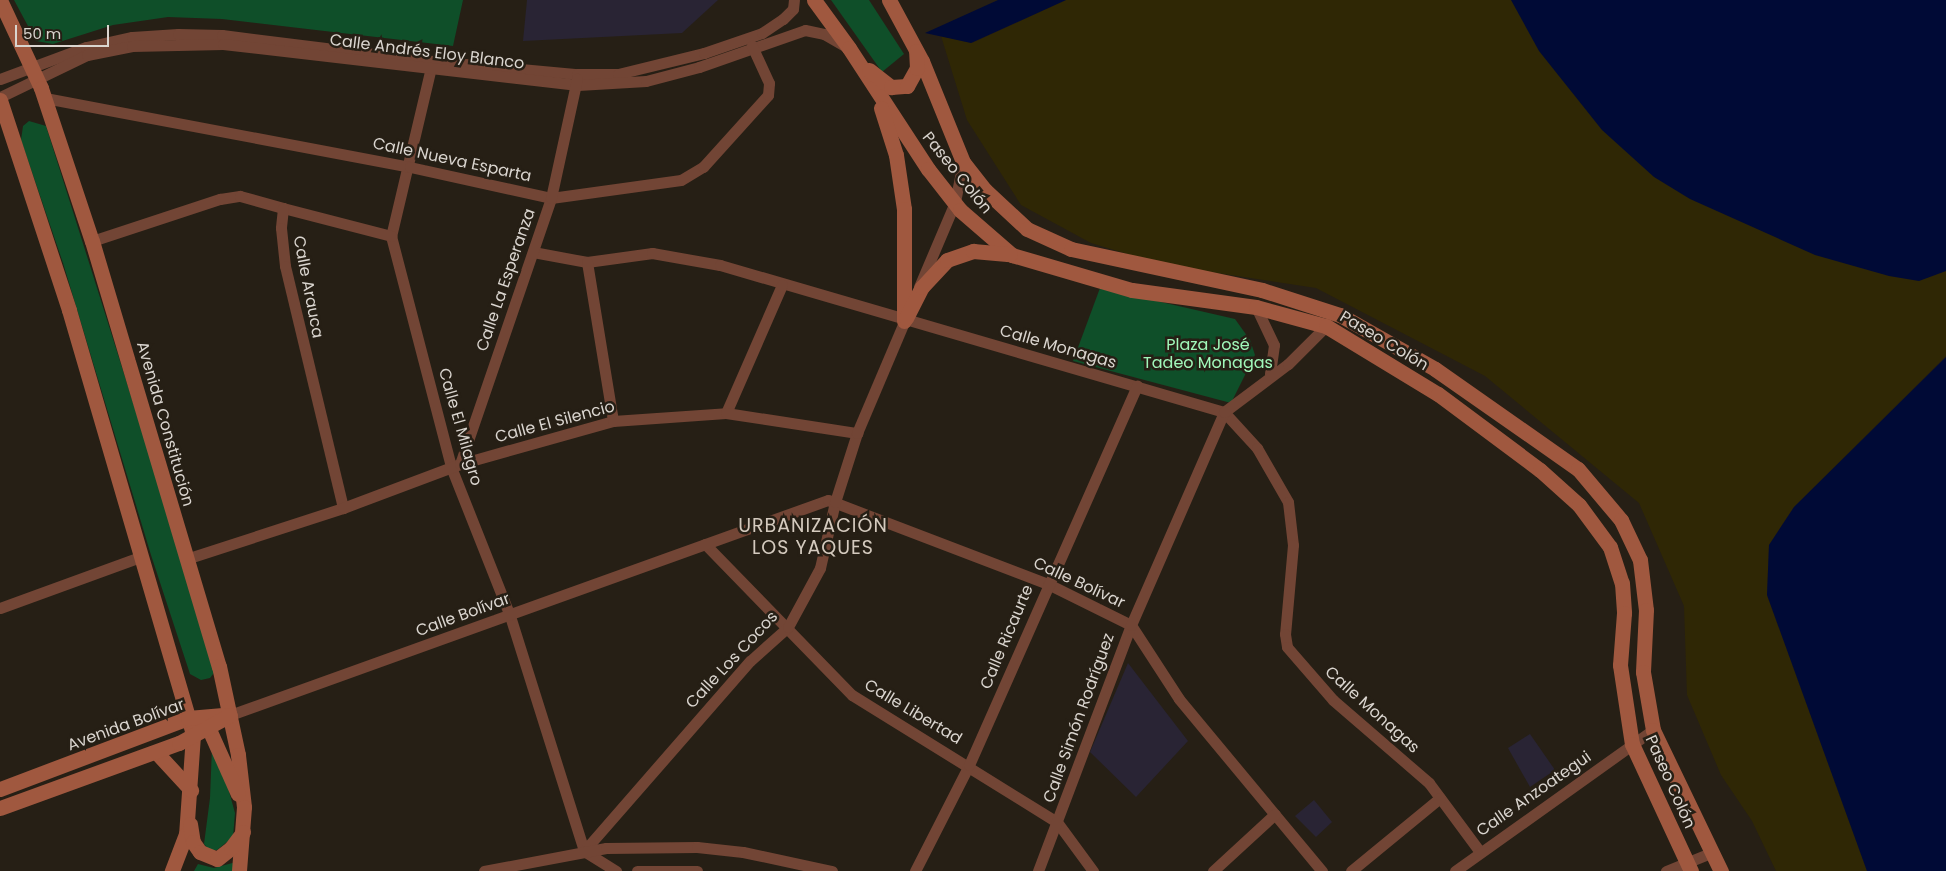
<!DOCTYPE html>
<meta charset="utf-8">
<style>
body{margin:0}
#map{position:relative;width:1946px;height:871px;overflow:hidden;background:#261f15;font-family:Poppins,sans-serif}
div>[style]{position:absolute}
.education>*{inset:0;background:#292434}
.green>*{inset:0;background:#0f4f29}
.sand>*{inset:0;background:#2f2705}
.water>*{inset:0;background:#000a36}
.street>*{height:11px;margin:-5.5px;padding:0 5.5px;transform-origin:5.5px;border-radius:5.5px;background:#724535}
.secondary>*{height:15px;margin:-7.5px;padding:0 7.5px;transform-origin:7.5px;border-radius:7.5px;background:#a0583f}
span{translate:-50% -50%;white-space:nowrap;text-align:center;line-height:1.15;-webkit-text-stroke:5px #261f15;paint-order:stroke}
.street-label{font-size:16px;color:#dad5cf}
.park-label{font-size:16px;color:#a1f8ba}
.quarter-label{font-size:19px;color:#d4cabe;letter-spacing:1px}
.scale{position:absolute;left:15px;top:25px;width:94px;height:22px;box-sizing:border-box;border:2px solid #dad5cf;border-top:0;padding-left:6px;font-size:15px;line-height:18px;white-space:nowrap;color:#dad5cf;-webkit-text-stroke:4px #261f15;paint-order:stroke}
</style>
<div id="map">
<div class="education">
<i style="clip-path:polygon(527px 0,718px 0,682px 33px,523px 41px)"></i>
<i style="clip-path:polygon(1128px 663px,1188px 741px,1136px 797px,1090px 752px)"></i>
<i style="clip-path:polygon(1530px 734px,1555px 770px,1530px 787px,1508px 748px)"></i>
<i style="clip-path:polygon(1314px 800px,1332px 822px,1316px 837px,1295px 816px)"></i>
</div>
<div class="green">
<i style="clip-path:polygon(14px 0,463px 0,453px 46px,222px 19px,168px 17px,113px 25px,53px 44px,36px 41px)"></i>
<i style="clip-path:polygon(831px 0,869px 0,904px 54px,882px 72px)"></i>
<i style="clip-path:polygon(29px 121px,46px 126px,217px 669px,210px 678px,201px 680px,190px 674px,151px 555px,63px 263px,21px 140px,23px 126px)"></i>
<i style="clip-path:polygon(1100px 288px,1235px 319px,1250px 340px,1255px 355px,1231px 403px,1073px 361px)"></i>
<i style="clip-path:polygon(212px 747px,222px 766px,235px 813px,233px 837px,217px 850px,209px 850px,204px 844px,210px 798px)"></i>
<i style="clip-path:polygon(236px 862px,235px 871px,194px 871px,198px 864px,214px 868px)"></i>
</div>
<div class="sand">
<i style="clip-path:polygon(1066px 0,1512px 0,1946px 266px,1946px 356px,1794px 507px,1769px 545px,1767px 595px,1867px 871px,1776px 871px,1752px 821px,1721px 775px,1687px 695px,1684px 606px,1639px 503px,1485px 376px,1316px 288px,1164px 265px,1091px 243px,1021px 205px,967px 120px,941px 36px,972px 43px)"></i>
</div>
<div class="water">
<i style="clip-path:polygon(998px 0,1066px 0,971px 43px,925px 33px)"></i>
<i style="clip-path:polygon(1511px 0,1946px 0,1946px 271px,1919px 281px,1889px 276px,1815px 255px,1690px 199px,1654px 177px,1602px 130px,1539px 51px)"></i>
<i style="clip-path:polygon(1946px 357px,1946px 871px,1867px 871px,1767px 595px,1769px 545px,1794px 507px)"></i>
</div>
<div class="street">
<i style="left:432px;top:63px;width:178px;rotate:103.3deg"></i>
<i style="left:391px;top:236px;width:239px;rotate:75.4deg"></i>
<i style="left:451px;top:467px;width:160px;rotate:68.4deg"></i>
<i style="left:510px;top:616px;width:246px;rotate:72.5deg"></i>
<i style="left:0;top:79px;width:92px;rotate:-20.4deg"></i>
<i style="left:86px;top:47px;width:47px;rotate:-12.3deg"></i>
<i style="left:132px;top:37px;width:46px;rotate:-3.7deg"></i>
<i style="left:178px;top:34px;width:44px;rotate:1.3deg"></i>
<i style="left:222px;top:35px;width:202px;rotate:7.1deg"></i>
<i style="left:422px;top:60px;width:156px;rotate:5.2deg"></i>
<i style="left:577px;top:74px;width:41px"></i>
<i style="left:618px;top:74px;width:89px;rotate:-13.7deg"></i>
<i style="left:704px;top:53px;width:61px;rotate:-19deg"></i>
<i style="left:762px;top:33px;width:25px;rotate:-34deg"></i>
<i style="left:783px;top:19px;width:14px;rotate:-45deg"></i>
<i style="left:793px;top:9px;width:9px;rotate:-84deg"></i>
<i style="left:0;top:97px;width:97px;rotate:-25.8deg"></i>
<i style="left:87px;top:55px;width:46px;rotate:-11.3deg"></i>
<i style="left:132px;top:46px;width:91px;rotate:-1.3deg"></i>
<i style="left:223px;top:44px;width:357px;rotate:6.6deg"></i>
<i style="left:578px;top:85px;width:68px;rotate:-3.4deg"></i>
<i style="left:646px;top:81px;width:55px;rotate:-14.8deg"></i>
<i style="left:699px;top:67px;width:112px;rotate:-19.2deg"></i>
<i style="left:805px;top:30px;width:19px;rotate:12deg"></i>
<i style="left:824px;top:34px;width:24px;rotate:30deg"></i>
<i style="left:45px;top:98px;width:371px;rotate:10.7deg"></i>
<i style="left:410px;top:167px;width:144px;rotate:12.4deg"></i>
<i style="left:551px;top:198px;width:131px;rotate:-7.9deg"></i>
<i style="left:681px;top:180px;width:26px;rotate:-31deg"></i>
<i style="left:703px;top:167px;width:97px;rotate:-47.9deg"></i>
<i style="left:768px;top:95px;width:12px;rotate:-85deg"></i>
<i style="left:769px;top:83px;width:41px;rotate:-114.7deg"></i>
<i style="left:283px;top:208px;width:112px;rotate:14.5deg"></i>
<i style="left:92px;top:241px;width:135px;rotate:-18.2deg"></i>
<i style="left:220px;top:199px;width:20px;rotate:-9deg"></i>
<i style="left:240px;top:196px;width:45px;rotate:15.6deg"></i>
<i style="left:283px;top:208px;width:20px;rotate:96deg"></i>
<i style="left:281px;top:228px;width:38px;rotate:84deg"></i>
<i style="left:285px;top:266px;width:249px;rotate:76.5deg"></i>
<i style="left:533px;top:252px;width:55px;rotate:10.5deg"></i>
<i style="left:587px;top:262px;width:66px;rotate:-7.9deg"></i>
<i style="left:652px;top:253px;width:69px;rotate:10deg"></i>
<i style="left:720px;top:265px;width:525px;rotate:16.26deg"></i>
<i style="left:1224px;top:412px;width:49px;rotate:47.5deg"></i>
<i style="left:1257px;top:448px;width:62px;rotate:60.1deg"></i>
<i style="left:1288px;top:502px;width:43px;rotate:83.4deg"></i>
<i style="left:1293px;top:545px;width:89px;rotate:95.1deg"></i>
<i style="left:1285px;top:634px;width:13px;rotate:81deg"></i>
<i style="left:1287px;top:647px;width:70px;rotate:49deg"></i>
<i style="left:1333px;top:700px;width:127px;rotate:40.8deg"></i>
<i style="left:1429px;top:783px;width:86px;rotate:53.5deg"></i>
<i style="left:587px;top:262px;width:161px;rotate:80.7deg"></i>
<i style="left:919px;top:287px;width:92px;rotate:-67deg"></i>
<i style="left:955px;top:202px;width:41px;rotate:-78.7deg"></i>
<i style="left:1256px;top:307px;width:42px;rotate:64.7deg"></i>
<i style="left:1274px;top:345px;width:29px;rotate:98deg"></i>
<i style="left:726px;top:413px;width:140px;rotate:-66.4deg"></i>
<i style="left:460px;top:464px;width:281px;rotate:-71.1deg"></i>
<i style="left:551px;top:198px;width:122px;rotate:-77.7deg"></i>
<i style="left:705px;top:544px;width:211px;rotate:45.8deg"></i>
<i style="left:852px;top:695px;width:241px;rotate:31.8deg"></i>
<i style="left:1057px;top:822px;width:61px;rotate:53.7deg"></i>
<i style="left:186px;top:559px;width:165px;rotate:-18deg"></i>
<i style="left:343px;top:508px;width:125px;rotate:-20.6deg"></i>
<i style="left:460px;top:464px;width:159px;rotate:-15.7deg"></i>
<i style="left:613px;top:421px;width:113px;rotate:-4deg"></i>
<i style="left:726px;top:413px;width:133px;rotate:8.7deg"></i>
<i style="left:0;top:608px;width:149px;rotate:-20deg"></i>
<i style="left:230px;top:715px;width:635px;rotate:-19.78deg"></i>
<i style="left:828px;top:500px;width:235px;rotate:20.9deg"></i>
<i style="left:1048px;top:584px;width:93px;rotate:26.3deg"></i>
<i style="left:1131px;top:625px;width:88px;rotate:57deg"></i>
<i style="left:1179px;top:699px;width:224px;rotate:50.3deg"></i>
<i style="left:584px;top:851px;width:252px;rotate:-48.9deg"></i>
<i style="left:750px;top:661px;width:51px;rotate:-41.8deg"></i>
<i style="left:788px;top:627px;width:67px;rotate:-61.5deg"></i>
<i style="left:820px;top:568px;width:68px;rotate:-77.2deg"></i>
<i style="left:835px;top:502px;width:72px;rotate:-72.3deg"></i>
<i style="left:857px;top:433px;width:128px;rotate:-67deg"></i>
<i style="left:584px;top:851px;width:38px;rotate:32deg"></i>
<i style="left:484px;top:871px;width:124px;rotate:-10.7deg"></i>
<i style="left:606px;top:848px;width:91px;rotate:-0.6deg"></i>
<i style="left:697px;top:847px;width:46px;rotate:6.2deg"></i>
<i style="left:743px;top:852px;width:91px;rotate:12.1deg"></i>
<i style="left:637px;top:871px;width:60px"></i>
<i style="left:915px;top:871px;width:119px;rotate:-63deg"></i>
<i style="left:969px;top:765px;width:415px;rotate:-66.1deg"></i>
<i style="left:1038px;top:871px;width:263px;rotate:-69.3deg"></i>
<i style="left:1131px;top:625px;width:232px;rotate:-66.4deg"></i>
<i style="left:1224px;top:412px;width:80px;rotate:-36.9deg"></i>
<i style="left:1288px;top:364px;width:54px;rotate:-45deg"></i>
<i style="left:1213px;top:871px;width:84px;rotate:-42.6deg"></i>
<i style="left:1351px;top:871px;width:115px;rotate:-39.4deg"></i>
<i style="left:1455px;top:871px;width:243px;rotate:-35.5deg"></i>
<i style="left:1666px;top:871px;width:51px;rotate:-22deg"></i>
</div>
<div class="secondary">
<i style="left:0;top:0;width:97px;rotate:65deg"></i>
<i style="left:41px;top:88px;width:161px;rotate:71.6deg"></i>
<i style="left:92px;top:241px;width:444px;rotate:73.4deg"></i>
<i style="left:219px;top:666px;width:91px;rotate:77.9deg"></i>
<i style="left:238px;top:755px;width:52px;rotate:83.4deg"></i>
<i style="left:244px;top:807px;width:64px;rotate:94.5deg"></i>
<i style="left:814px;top:0;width:59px;rotate:53.9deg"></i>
<i style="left:849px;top:48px;width:145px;rotate:56.9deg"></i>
<i style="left:928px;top:169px;width:52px;rotate:52deg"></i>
<i style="left:960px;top:210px;width:69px;rotate:40.9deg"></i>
<i style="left:1012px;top:255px;width:125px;rotate:16.3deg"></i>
<i style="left:1132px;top:290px;width:125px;rotate:7.8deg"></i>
<i style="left:1256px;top:307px;width:73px;rotate:15.2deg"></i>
<i style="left:1326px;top:326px;width:131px;rotate:31.3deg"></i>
<i style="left:1438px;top:394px;width:127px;rotate:36.7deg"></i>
<i style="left:1540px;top:470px;width:52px;rotate:41.9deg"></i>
<i style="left:1579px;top:505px;width:52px;rotate:53.6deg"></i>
<i style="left:1610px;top:547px;width:38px;rotate:72deg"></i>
<i style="left:1622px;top:583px;width:30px;rotate:86deg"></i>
<i style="left:1624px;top:613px;width:52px;rotate:94.4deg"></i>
<i style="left:1620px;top:665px;width:80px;rotate:81.4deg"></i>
<i style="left:1632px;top:744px;width:140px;rotate:65.1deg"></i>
<i style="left:889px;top:0;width:69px;rotate:61.6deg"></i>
<i style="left:922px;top:61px;width:109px;rotate:67.9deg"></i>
<i style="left:963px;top:162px;width:36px;rotate:52deg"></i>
<i style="left:985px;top:190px;width:57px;rotate:42.9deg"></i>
<i style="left:1027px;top:229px;width:48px;rotate:24.4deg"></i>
<i style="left:1071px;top:249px;width:195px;rotate:12.1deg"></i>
<i style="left:1262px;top:290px;width:82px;rotate:17.8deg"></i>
<i style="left:1340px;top:315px;width:109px;rotate:29.6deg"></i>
<i style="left:1435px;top:369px;width:174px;rotate:35deg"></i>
<i style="left:1578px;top:469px;width:67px;rotate:49.9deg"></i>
<i style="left:1621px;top:520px;width:44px;rotate:64.6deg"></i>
<i style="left:1640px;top:560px;width:50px;rotate:83.2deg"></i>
<i style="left:1646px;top:610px;width:62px;rotate:92.8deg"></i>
<i style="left:1643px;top:672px;width:59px;rotate:80.2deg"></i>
<i style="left:1653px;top:730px;width:157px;rotate:64.3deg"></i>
<i style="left:869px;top:70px;width:28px;rotate:38deg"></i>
<i style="left:891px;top:87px;width:16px;rotate:-4deg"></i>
<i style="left:907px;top:86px;width:21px;rotate:-61deg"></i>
<i style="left:917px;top:68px;width:17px;rotate:-93deg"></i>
<i style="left:0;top:100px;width:221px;rotate:71.8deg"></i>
<i style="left:69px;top:310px;width:443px;rotate:73.7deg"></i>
<i style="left:193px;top:735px;width:99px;rotate:94deg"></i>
<i style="left:186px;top:834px;width:40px;rotate:111deg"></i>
<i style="left:881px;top:108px;width:49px;rotate:72.3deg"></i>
<i style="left:896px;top:155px;width:55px;rotate:81.6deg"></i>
<i style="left:904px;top:209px;width:112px;rotate:90deg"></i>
<i style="left:906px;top:318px;width:35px;rotate:-63deg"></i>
<i style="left:922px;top:287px;width:37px;rotate:-47deg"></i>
<i style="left:947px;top:260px;width:28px;rotate:-19deg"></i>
<i style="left:973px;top:251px;width:37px;rotate:5deg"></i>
<i style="left:208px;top:727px;width:73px;rotate:65.9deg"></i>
<i style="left:156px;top:752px;width:52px;rotate:47.4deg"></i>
<i style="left:0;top:789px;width:201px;rotate:-20.7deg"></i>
<i style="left:188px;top:718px;width:35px;rotate:-5deg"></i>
<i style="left:0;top:808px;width:190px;rotate:-20deg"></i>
<i style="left:179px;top:743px;width:58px;rotate:-28.8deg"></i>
<i style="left:190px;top:824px;width:18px;rotate:81deg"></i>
<i style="left:193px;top:842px;width:12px;rotate:55deg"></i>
<i style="left:200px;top:852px;width:18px;rotate:22deg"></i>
<i style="left:217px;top:859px;width:18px;rotate:-38deg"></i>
<i style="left:231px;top:848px;width:20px;rotate:-53deg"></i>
</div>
<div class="street-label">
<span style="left:427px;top:52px;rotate:7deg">Calle Andrés Eloy Blanco</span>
<span style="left:452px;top:160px;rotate:12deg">Calle Nueva Esparta</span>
<span style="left:957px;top:173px;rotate:51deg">Paseo Colón</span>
<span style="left:506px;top:280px;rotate:-71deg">Calle La Esperanza</span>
<span style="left:308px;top:287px;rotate:79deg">Calle Arauca</span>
<span style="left:1384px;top:341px;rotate:31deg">Paseo Colón</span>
<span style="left:1058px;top:347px;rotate:16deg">Calle Monagas</span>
<span style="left:555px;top:422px;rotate:-15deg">Calle El Silencio</span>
<span style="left:165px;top:424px;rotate:74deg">Avenida Constitución</span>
<span style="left:460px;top:427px;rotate:74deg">Calle El Milagro</span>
<span style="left:1079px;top:583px;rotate:25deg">Calle Bolívar</span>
<span style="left:463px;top:615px;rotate:-20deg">Calle Bolívar</span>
<span style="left:1007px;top:637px;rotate:-67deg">Calle Ricaurte</span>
<span style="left:732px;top:660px;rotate:-47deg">Calle Los Cocos</span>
<span style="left:1372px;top:710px;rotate:42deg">Calle Monagas</span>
<span style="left:913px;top:712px;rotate:31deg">Calle Libertad</span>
<span style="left:1079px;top:718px;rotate:-70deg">Calle Simón Rodríguez</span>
<span style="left:126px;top:725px;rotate:-20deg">Avenida Bolívar</span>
<span style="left:1670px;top:782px;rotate:66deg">Paseo Colón</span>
<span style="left:1534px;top:794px;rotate:-35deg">Calle Anzoategui</span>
</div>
<div class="park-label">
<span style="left:1208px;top:354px">Plaza José<br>Tadeo Monagas</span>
</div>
<div class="quarter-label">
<span style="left:813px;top:537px">URBANIZACIÓN<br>LOS YAQUES</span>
</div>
<div class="scale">50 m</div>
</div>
